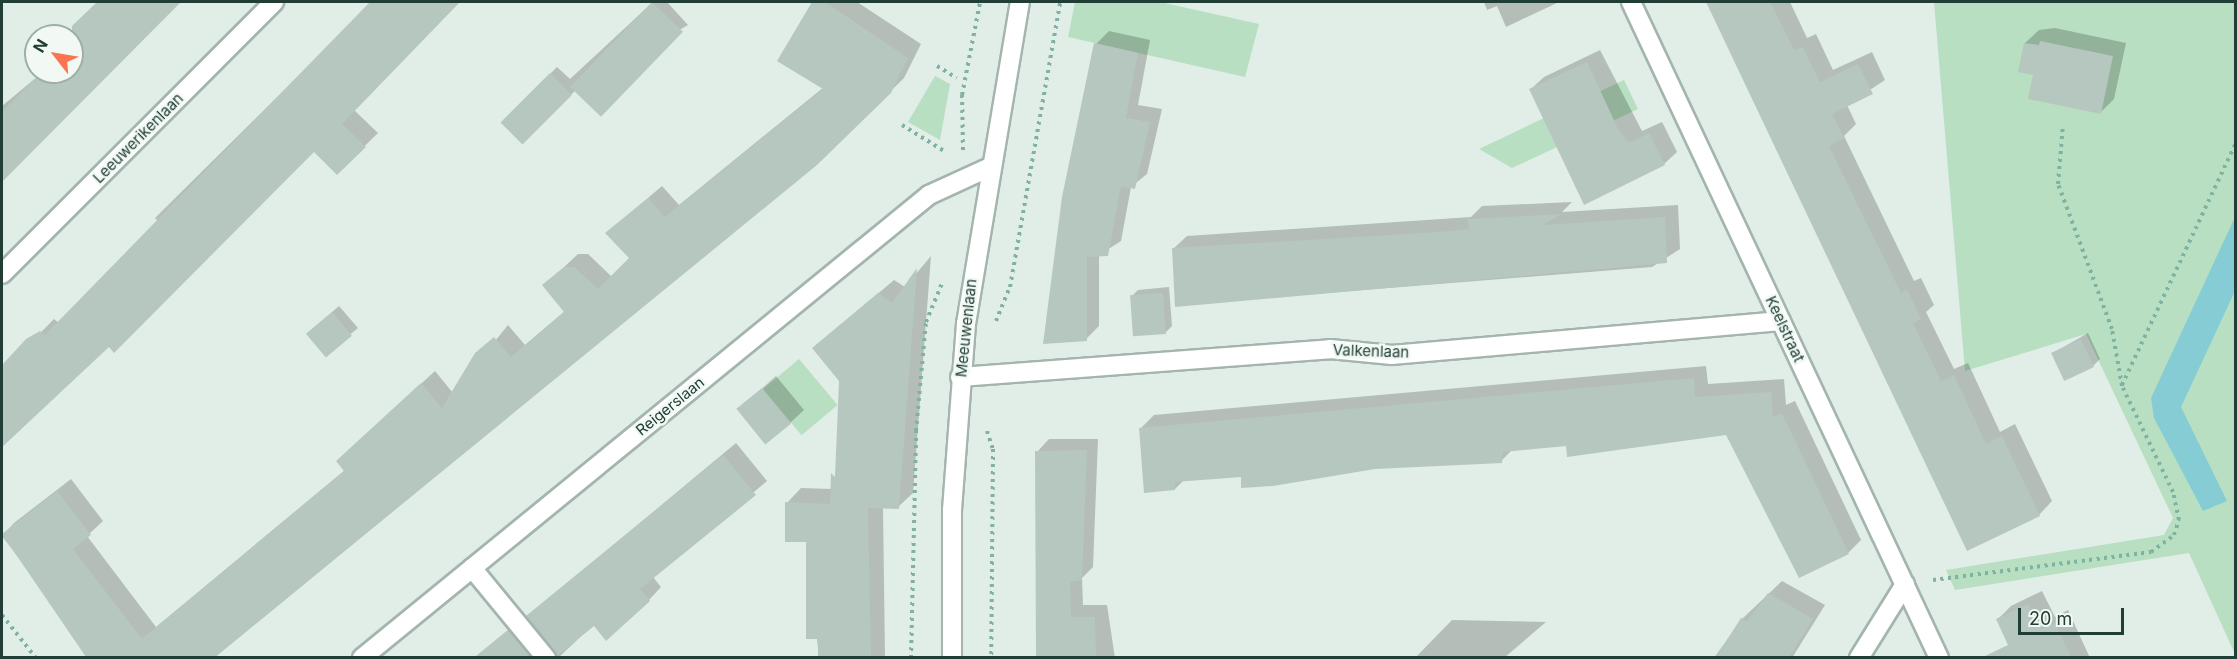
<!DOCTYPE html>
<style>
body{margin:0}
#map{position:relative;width:2237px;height:659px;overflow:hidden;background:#e1ede7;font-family:Inter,sans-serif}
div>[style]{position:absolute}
.green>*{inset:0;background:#b8dfc1;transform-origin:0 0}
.water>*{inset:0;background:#85ccd5}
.shadow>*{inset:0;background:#0003}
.building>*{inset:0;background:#b6c7c0;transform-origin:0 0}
.path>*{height:4px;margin-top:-2px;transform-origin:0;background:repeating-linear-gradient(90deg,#7fb2a0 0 3px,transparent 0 7.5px)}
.roads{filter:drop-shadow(2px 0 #a3b5ae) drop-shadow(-2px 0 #a3b5ae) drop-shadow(0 2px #a3b5ae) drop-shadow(0 -2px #a3b5ae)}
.minor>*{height:18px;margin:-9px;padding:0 9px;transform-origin:9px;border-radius:9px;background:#fff}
span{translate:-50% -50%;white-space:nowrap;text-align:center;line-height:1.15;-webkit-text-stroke:5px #f2f9f5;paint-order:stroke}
.street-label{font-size:15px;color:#203e35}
.frame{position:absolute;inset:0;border:3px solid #203e35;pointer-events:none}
.north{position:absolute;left:24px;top:24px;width:60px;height:60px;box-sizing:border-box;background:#f2f9f5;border:2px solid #9eaea8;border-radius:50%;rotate:301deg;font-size:16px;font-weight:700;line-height:24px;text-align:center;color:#203e35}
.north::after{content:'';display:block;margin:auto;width:21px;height:27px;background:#fa7451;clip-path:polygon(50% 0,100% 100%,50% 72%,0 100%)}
.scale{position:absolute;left:2018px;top:608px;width:106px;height:27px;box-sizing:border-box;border:3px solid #203e35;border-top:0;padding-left:8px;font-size:18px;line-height:21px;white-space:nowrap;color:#203e35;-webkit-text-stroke:4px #f2f9f5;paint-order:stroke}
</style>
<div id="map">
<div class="green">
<i style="clip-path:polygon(1075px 2px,1160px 2px,1259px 24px,1245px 77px,1068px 37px)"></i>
<i style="clip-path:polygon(1934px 2px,2235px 2px,2235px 654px,2189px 553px,1955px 590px,1946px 570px,2164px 535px,2173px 518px,2086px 334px,1965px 371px)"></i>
<i style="clip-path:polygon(935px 76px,950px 84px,940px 140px,908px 122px)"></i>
<i style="clip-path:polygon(1624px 80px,1638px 109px,1512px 168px,1479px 149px)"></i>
<i style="left:799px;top:359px;width:60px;height:47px;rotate:50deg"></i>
</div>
<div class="water">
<i style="clip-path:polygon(2235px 217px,2235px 291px,2181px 407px,2227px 501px,2203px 511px,2154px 418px,2151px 398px)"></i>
</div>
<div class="shadow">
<i style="clip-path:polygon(99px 2px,178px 2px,2px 179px,2px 106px,43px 72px,72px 72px,72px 43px)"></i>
<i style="clip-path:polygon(373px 2px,458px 2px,354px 110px,378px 133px,337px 173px,315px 150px,2px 447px,2px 372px,54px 319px,59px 323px,159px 222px,155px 218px)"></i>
<i style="clip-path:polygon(653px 2px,667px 2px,688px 25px,575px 91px,520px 141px,502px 122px,557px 67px,570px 79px)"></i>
<i style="clip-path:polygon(818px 2px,857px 2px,921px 44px,904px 78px,816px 164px,214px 658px,95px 658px,2px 536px,14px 523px,71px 479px,103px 521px,87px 536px,156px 627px,345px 470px,351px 448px,435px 371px,453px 393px,508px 325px,525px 345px,565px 311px,544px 286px,578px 254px,588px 254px,612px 277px,631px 258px,607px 233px,662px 186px,679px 205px,824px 87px,780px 61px)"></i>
<i style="clip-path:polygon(1484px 2px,1559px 2px,1506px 27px,1497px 6px,1487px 10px)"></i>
<i style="clip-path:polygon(1708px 2px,1790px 2px,1807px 38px,1816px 34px,1833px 70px,1872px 52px,1885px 80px,1847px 105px,1856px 124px,1844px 136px,1914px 281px,1921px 278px,1934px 305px,1926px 312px,1954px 369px,1968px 363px,2000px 432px,2015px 424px,2052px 501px,2039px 515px,1968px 549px)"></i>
<i style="clip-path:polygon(2055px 28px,2126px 43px,2114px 99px,2101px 112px,2035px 74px,2025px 43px,2039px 30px)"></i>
<i style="clip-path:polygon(1109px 31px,1150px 40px,1138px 105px,1162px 109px,1147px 174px,1131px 187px,1121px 241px,1099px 255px,1099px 326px,1086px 339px,1045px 343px,1096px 44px)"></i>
<i style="clip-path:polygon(1600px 50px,1642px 131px,1662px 122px,1677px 152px,1664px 164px,1531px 89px,1544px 77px)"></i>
<i style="clip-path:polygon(1572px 202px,1562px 212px,1678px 205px,1680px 249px,1652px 267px,1176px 305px,1173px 249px,1187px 236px,1471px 217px,1482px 206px)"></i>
<i style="clip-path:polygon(931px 256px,913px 493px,898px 507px,883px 507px,885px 658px,819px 658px,807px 541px,787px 503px,801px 488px,832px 489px,836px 471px,840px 380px,814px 348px,894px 280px,905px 287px)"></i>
<i style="clip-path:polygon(1169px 287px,1172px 326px,1165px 333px,1131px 297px,1138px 290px)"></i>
<i style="clip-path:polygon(339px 306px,358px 328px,325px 355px,315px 327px)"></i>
<i style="clip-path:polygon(2088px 333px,2100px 359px,2093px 366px,2053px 353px)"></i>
<i style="clip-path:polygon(1706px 366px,1708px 384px,1784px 379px,1786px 405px,1795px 401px,1861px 540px,1848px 553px,1727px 433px,1513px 449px,1501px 461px,1184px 480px,1175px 489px,1141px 428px,1154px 415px)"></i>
<i style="clip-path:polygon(776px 376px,804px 410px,790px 423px,739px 409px)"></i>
<i style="clip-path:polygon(1049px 439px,1098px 439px,1093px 567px,1082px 578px,1083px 605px,1107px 605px,1115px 658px,1037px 658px,1037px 452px)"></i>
<i style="clip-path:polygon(736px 443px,767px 481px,653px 577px,661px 587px,649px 600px,594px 624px,558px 658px,474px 658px,523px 618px,549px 648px,528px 616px)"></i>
<i style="clip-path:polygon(1782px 581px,1825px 605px,1792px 658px,1714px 658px,1742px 619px)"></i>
<i style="clip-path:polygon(2042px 591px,2055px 617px,2068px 610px,2090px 658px,2017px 658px,1997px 620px,2011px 606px)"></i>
<i style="clip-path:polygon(1452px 620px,1546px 622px,1504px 658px,1415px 658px)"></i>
</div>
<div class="building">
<i style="clip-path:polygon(97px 2px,181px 2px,2px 182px,2px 112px,42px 72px,72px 72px,72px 26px)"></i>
<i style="clip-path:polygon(370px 2px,460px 2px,342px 124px,366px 147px,337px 175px,314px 152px,114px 353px,109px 347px,2px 447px,2px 365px,26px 339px,40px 331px,45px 335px)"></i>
<i style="left:652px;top:2px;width:43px;height:118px;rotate:44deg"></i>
<i style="clip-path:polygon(812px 2px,825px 2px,908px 58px,891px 93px,817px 165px,215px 657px,86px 657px,2px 534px,57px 491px,91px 535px,73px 549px,142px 639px,344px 471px,336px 461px,421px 383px,442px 408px,475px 353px,494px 337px,511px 357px,564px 312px,542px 285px,564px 267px,574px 267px,598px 289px,629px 258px,605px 233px,648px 198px,665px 217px,823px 89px,777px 61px)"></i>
<i style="clip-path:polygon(1706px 2px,1770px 2px,1794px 50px,1803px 47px,1820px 82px,1858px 64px,1873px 94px,1832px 114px,1844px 138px,1829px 146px,1901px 293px,1907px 290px,1921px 319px,1913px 323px,1941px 381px,1954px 375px,1986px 444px,2002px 436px,2040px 516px,1967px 551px)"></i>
<i style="clip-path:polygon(2040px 41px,2113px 56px,2101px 114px,2028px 99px,2033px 75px,2018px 72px,2024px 43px,2039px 45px)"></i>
<i style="clip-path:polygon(1094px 43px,1138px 53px,1126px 118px,1150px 122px,1135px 189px,1121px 186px,1108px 256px,1087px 257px,1087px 341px,1043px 344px,1062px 197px)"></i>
<i style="clip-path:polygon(1587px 62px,1618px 129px,1629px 143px,1649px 133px,1665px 165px,1584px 205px,1529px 89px)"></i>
<i style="left:550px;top:73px;width:31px;height:70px;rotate:45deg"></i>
<i style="clip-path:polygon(1562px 214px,1543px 225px,1665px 217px,1667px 263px,1175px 307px,1172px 248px,1439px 232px,1469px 229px,1467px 219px)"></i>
<i style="clip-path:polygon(917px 268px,899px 509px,868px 508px,871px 657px,818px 657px,818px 639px,806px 639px,806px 542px,785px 542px,785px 502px,830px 504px,831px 473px,835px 477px,839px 381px,812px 348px,878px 293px,892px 303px)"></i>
<i style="left:1163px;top:293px;width:41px;height:33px;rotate:86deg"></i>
<i style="left:332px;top:312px;width:31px;height:34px;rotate:50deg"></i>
<i style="left:2081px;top:339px;width:31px;height:33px;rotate:65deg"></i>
<i style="clip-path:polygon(1694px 378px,1695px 397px,1771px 392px,1773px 417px,1782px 413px,1849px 554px,1799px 578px,1726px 435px,1567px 457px,1566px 446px,1503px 452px,1502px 463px,1375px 469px,1273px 486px,1241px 488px,1241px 477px,1175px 482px,1175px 490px,1144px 493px,1139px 428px)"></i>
<i style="left:762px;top:388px;width:46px;height:33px;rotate:51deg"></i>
<i style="clip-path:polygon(1087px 450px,1082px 580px,1070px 582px,1071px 617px,1095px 617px,1096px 657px,1036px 657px,1035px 451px)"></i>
<i style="clip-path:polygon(723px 455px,756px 495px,640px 589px,650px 601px,606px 641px,594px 626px,557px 656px,526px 616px)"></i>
<i style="clip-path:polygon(1768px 593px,1813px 619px,1789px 657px,1716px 657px,1741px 618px,1747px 621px)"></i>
<i style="clip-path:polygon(2028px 604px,2041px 629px,2055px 623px,2071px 657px,1983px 657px,2008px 645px,1996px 619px)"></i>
<i style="clip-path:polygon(508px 630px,531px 657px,475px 657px)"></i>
</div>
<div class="path">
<i style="left:937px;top:66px;width:23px;rotate:31deg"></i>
<i style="left:902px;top:125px;width:49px;rotate:31.8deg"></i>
<i style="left:963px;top:150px;width:55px;rotate:-91deg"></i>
<i style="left:962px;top:95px;width:95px;rotate:-79deg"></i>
<i style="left:996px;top:321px;width:37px;rotate:-68deg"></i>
<i style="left:1010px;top:287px;width:289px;rotate:-80deg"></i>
<i style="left:2122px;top:385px;width:268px;rotate:-64.8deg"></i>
<i style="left:987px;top:431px;width:19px;rotate:72deg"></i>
<i style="left:993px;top:449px;width:209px;rotate:90.5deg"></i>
<i style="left:1933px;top:580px;width:220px;rotate:-7.3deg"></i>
<i style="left:2151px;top:552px;width:29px;rotate:-36deg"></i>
<i style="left:2174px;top:535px;width:16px;rotate:-72deg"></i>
<i style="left:2179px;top:520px;width:29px;rotate:-102deg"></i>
<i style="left:2173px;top:492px;width:118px;rotate:-115.7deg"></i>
<i style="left:2122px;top:386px;width:58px;rotate:-100deg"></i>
<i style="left:2112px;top:329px;width:155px;rotate:-110.4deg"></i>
<i style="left:2058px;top:184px;width:60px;rotate:-85.2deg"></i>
<i style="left:2px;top:615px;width:55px;rotate:51.7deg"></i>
<i style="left:911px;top:658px;width:227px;rotate:-88.7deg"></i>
<i style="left:916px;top:431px;width:109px;rotate:-84.8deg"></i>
<i style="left:926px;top:322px;width:44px;rotate:-67.5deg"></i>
</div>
<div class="roads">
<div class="minor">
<i style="left:1631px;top:2px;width:725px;rotate:64.85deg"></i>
<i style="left:2px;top:274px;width:385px;rotate:-45deg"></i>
<i style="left:960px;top:377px;width:371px;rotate:-4.3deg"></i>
<i style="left:1330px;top:349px;width:62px;rotate:5.5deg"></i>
<i style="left:1392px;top:355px;width:390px;rotate:-5deg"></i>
<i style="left:472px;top:568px;width:117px;rotate:50.6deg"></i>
<i style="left:362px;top:658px;width:732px;rotate:-39.23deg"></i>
<i style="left:929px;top:195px;width:65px;rotate:-24.6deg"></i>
<i style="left:952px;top:658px;width:148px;rotate:-90deg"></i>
<i style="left:952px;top:510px;width:187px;rotate:-85.7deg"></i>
<i style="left:966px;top:324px;width:326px;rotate:-80.5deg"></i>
<i style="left:1859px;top:658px;width:87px;rotate:-58.1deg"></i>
</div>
</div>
<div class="street-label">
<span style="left:138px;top:138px;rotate:-45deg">Leeuwerikenlaan</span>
<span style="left:966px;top:328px;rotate:-84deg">Meeuwenlaan</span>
<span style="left:1785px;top:329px;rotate:65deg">Keelstraat</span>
<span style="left:1371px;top:351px;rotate:2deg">Valkenlaan</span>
<span style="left:670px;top:406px;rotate:-39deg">Reigerslaan</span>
</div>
<div class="frame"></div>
<div class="north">N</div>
<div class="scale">20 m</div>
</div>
